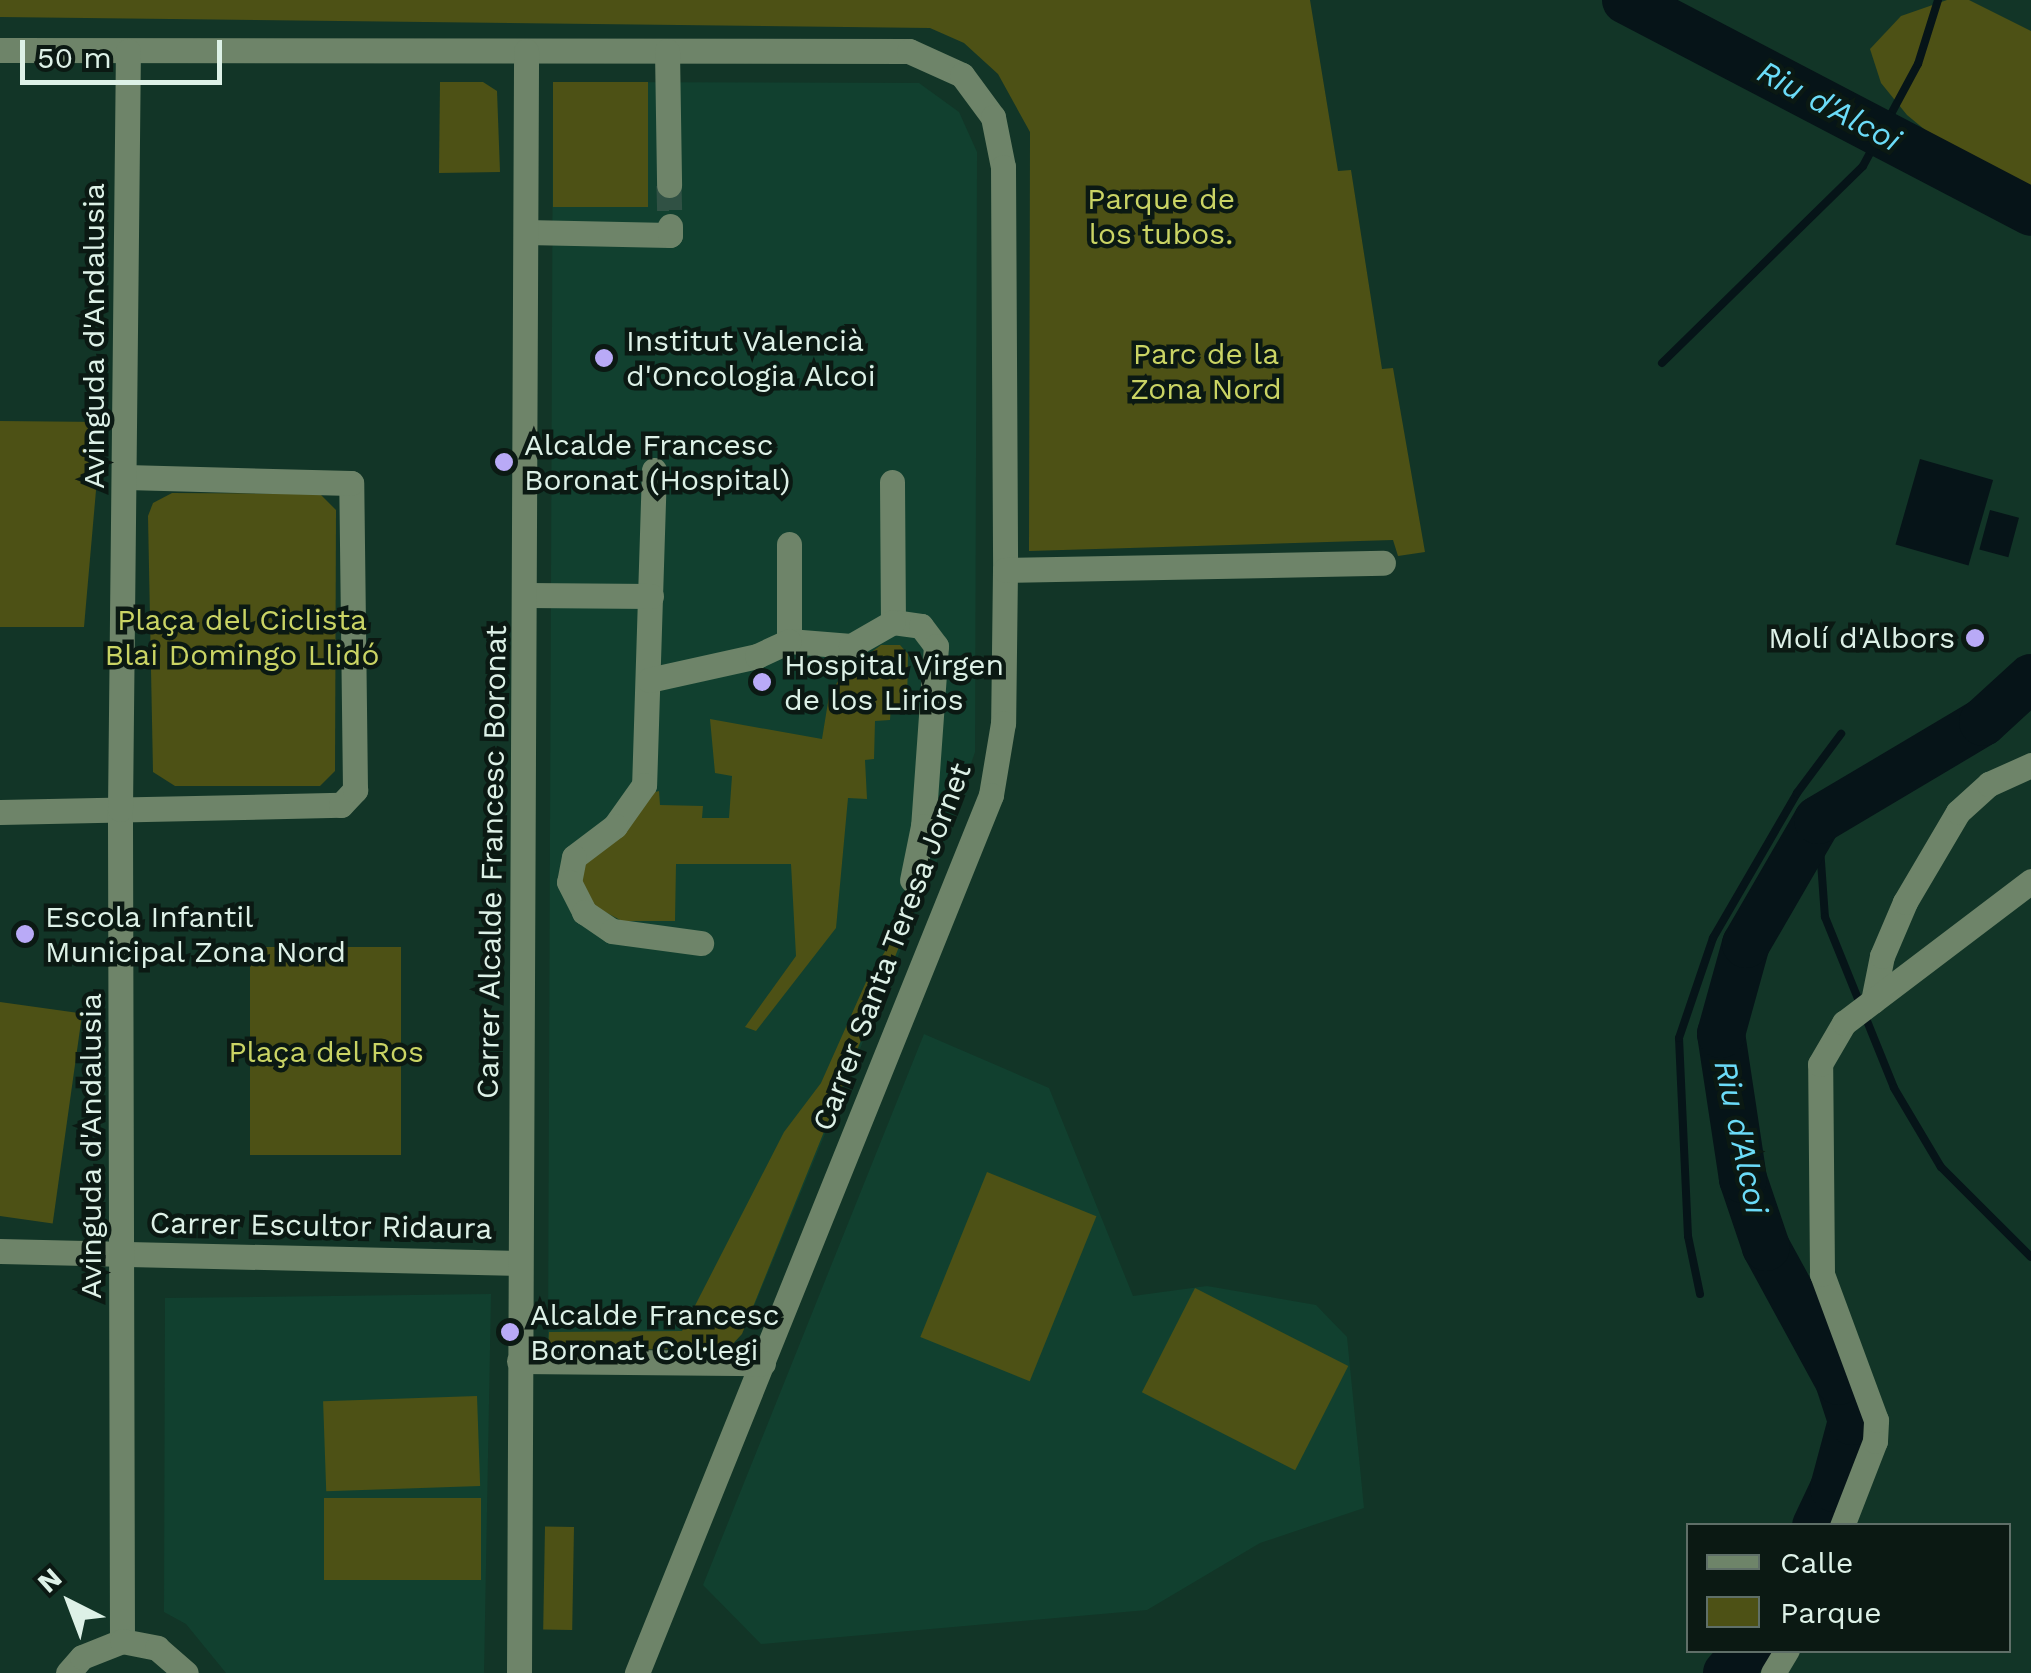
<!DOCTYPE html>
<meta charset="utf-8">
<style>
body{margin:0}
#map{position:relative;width:2031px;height:1673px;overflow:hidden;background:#123527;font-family:"Work Sans",sans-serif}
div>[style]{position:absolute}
.built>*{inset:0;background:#11402f}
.green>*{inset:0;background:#4d5115;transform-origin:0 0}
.water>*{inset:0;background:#061418;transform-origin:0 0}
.stream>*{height:8px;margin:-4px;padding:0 4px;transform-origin:4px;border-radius:4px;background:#061418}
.river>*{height:48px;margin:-24px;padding:0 24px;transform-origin:24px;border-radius:24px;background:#061418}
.minor-tunnel>*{height:25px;margin-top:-12.5px;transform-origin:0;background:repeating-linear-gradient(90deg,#305144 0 25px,transparent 0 37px)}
.minor>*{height:25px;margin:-12.5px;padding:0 12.5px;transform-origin:12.5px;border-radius:12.5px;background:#6e8469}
.dots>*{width:28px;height:28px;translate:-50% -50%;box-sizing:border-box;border:5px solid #0b1913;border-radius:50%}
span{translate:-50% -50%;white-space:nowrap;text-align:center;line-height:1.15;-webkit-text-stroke:9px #0b1913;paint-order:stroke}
.park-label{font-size:30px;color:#cad464}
.street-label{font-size:30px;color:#ddf1e7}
.poi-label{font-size:30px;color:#ddf1e7}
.left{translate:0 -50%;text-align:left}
.right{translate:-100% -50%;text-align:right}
.water-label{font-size:32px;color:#6bdcf8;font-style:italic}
.legend{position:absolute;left:1686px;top:1523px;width:325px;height:130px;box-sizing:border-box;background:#0b1913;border:2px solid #5f6f68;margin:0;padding:12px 18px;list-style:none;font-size:30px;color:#ddf1e7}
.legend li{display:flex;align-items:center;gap:20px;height:50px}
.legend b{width:50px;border:2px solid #5f6f68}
.north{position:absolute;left:20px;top:1553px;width:100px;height:100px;-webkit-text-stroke:8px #0b1913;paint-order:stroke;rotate:318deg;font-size:28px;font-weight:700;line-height:40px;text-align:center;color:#ddf1e7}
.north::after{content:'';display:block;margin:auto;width:35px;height:45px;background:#ddf1e7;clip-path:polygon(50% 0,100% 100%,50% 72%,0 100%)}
.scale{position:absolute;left:20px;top:40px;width:202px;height:45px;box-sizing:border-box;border:5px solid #ddf1e7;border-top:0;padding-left:12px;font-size:30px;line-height:35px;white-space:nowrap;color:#ddf1e7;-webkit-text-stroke:8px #0b1913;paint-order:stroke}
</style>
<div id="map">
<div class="built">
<i style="clip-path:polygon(553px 82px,919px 83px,959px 112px,977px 152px,975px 752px,940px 854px,748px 1321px,728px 1349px,548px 1350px)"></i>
<i style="clip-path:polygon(924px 1034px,1049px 1088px,1133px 1296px,1207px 1286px,1316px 1305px,1347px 1337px,1364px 1508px,1260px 1543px,1147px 1610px,761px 1644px,703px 1585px)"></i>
<i style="clip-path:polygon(491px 1294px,484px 1673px,226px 1673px,186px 1624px,164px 1612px,165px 1298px)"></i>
</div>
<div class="green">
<i style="clip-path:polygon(0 0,1310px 0,1338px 171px,1351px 170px,1382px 369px,1393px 368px,1425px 552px,1398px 556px,1393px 540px,1029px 551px,1030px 132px,998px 74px,964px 43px,930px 28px,0 17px)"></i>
<i style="clip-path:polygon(1947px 0,1969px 0,2031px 31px,2031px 191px,1959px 158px,1907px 115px,1881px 83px,1870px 49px,1901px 16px)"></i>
<i style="clip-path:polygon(440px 82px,483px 82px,497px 91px,500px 172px,439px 173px)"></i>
<i style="left:553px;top:82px;width:95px;height:125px"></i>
<i style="clip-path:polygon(0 421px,102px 422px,84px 627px,0 627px)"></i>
<i style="clip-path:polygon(172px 493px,320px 494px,336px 510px,335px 771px,320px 786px,175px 786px,153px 772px,148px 516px,153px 503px)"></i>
<i style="clip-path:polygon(881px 645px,900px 645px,908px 654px,907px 705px,891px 704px,890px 720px,875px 721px,874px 759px,865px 760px,867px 799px,848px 798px,836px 928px,756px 1031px,745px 1027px,796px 956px,791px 864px,676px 864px,675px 921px,622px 921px,579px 898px,582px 860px,640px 812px,651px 793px,659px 791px,660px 805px,703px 806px,702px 818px,729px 818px,732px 776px,715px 773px,710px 719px,822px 739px,829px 696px,843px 673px)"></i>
<i style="clip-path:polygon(920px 895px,742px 1334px,728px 1349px,548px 1350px,549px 1332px,682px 1331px,784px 1132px,821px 1083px,866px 982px)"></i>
<i style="left:401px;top:947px;width:208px;height:151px;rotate:90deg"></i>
<i style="left:0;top:1002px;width:83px;height:212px;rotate:8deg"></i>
<i style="left:987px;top:1172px;width:118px;height:178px;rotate:22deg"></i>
<i style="left:1195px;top:1288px;width:172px;height:117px;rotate:27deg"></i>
<i style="left:477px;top:1396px;width:90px;height:154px;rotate:88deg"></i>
<i style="left:324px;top:1498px;width:157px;height:82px"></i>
<i style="left:574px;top:1527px;width:103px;height:29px;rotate:91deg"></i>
</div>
<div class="water">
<i style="left:1920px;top:459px;width:76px;height:89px;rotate:16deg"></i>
<i style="left:1990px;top:510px;width:30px;height:41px;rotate:15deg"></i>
</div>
<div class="stream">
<i style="left:1662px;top:363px;width:281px;rotate:-44.4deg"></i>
<i style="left:1863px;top:166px;width:116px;rotate:-61.7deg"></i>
<i style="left:1918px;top:64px;width:67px;rotate:-72.6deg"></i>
<i style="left:1818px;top:820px;width:97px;rotate:85.9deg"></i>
<i style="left:1825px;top:917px;width:184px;rotate:68deg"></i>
<i style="left:1894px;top:1088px;width:92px;rotate:59.3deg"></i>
<i style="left:1941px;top:1167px;width:127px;rotate:45deg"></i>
<i style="left:1700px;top:1294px;width:59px;rotate:-101.7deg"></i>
<i style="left:1688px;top:1236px;width:198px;rotate:-92.6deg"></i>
<i style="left:1679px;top:1038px;width:106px;rotate:-71.2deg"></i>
<i style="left:1713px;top:938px;width:168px;rotate:-59.9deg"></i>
<i style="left:1797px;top:793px;width:74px;rotate:-53.3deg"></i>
</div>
<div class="river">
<i style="left:1626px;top:0;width:457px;rotate:27.6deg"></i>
<i style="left:1816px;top:1526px;width:42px;rotate:-64.7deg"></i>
<i style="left:1834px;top:1488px;width:69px;rotate:-75deg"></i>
<i style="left:1852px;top:1421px;width:42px;rotate:-108deg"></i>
<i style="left:1839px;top:1381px;width:153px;rotate:-118.6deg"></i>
<i style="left:1766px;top:1247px;width:72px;rotate:-108.7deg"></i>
<i style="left:1743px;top:1179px;width:147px;rotate:-98.6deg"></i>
<i style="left:1721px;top:1034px;width:93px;rotate:-74.5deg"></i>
<i style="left:1746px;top:944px;width:143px;rotate:-59.9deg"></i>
<i style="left:1818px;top:820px;width:192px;rotate:-30.7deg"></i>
<i style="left:1983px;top:722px;width:65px;rotate:-42.5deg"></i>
<i style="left:1727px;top:1673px;width:31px;rotate:-48deg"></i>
</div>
<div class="minor-tunnel">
<i style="left:669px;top:185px;width:41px;rotate:88.6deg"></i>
</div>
<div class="minor">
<i style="left:0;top:50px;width:909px;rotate:0.06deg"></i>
<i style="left:909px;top:51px;width:58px;rotate:24.4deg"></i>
<i style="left:962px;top:75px;width:52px;rotate:53.6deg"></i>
<i style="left:993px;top:117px;width:51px;rotate:78.7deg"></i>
<i style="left:1003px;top:167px;width:403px;rotate:89.7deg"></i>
<i style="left:1005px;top:570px;width:153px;rotate:90.7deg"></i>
<i style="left:1003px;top:723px;width:73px;rotate:99.5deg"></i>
<i style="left:991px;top:795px;width:947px;rotate:111.96deg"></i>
<i style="left:667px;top:51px;width:134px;rotate:89.1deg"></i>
<i style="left:526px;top:232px;width:144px;rotate:1.2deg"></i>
<i style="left:670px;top:235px;width:9px;rotate:-90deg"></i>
<i style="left:654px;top:470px;width:315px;rotate:91.8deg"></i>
<i style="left:644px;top:785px;width:50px;rotate:125.3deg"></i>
<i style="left:615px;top:826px;width:51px;rotate:142.9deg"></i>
<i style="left:574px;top:857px;width:25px;rotate:101deg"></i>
<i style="left:569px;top:882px;width:34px;rotate:63deg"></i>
<i style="left:584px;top:912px;width:34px;rotate:34deg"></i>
<i style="left:612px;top:931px;width:90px;rotate:7.7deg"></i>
<i style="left:892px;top:482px;width:140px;rotate:89.6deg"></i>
<i style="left:893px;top:622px;width:28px;rotate:8deg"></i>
<i style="left:921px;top:626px;width:25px;rotate:53deg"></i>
<i style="left:936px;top:646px;width:180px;rotate:94.1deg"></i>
<i style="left:923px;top:826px;width:55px;rotate:101.5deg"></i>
<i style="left:789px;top:544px;width:97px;rotate:90deg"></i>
<i style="left:789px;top:641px;width:62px;rotate:4.6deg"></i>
<i style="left:851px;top:646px;width:48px;rotate:-29.7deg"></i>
<i style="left:1005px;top:570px;width:378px;rotate:-1.1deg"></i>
<i style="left:527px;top:595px;width:124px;rotate:0.5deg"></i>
<i style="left:649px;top:680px;width:111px;rotate:-12.5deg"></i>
<i style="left:757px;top:656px;width:35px;rotate:-25deg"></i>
<i style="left:0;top:812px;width:341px;rotate:-1.2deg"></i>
<i style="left:341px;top:805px;width:21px;rotate:-47deg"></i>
<i style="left:355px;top:790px;width:307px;rotate:-90.7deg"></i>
<i style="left:351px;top:483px;width:225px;rotate:-178.5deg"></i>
<i style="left:1873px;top:1001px;width:46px;rotate:-78.7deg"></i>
<i style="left:1882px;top:956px;width:59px;rotate:-66.9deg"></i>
<i style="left:1905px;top:902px;width:104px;rotate:-59.5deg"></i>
<i style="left:1958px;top:812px;width:42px;rotate:-42.1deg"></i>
<i style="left:1989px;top:784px;width:46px;rotate:-24.3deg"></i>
<i style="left:0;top:1251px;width:520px;rotate:1.32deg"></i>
<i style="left:519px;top:1361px;width:244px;rotate:0.5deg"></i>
<i style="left:1842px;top:1526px;width:91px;rotate:-68.8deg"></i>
<i style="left:1875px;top:1441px;width:21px;rotate:-87deg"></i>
<i style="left:1876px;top:1420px;width:156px;rotate:-110.3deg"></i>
<i style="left:1822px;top:1274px;width:210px;rotate:-90.5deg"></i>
<i style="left:1820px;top:1064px;width:48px;rotate:-59.7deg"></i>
<i style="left:1844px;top:1023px;width:235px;rotate:-37.2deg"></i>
<i style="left:122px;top:1641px;width:832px;rotate:-90.14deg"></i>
<i style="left:120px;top:809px;width:758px;rotate:-89.4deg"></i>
<i style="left:68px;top:1673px;width:21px;rotate:-49deg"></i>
<i style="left:82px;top:1657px;width:43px;rotate:-21.8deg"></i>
<i style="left:122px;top:1641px;width:36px;rotate:11deg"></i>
<i style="left:157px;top:1648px;width:38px;rotate:41deg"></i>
<i style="left:519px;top:1673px;width:1622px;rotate:-89.75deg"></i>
<i style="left:1773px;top:1673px;width:27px;rotate:-59deg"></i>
</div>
<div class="dots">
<i style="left:604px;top:358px;background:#b9aaf7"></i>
<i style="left:504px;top:462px;background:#b9aaf7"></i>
<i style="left:1975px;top:638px;background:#b9aaf7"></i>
<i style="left:762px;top:682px;background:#b9aaf7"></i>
<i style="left:25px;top:934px;background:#b9aaf7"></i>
<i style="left:510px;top:1332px;background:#b9aaf7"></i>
</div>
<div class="park-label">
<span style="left:1161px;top:216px">Parque de<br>los tubos.</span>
<span style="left:1206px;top:371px">Parc de la<br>Zona Nord</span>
<span style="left:242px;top:637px">Plaça del Ciclista<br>Blai Domingo Llidó</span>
<span style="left:326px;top:1052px">Plaça del Ros</span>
</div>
<div class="street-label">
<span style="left:94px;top:336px;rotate:-90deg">Avinguda d'Andalusia</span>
<span style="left:492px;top:862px;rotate:-89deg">Carrer Alcalde Francesc Boronat</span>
<span style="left:892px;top:947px;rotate:-69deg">Carrer Santa Teresa Jornet</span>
<span style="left:91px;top:1146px;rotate:-90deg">Avinguda d'Andalusia</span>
<span style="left:321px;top:1226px;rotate:1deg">Carrer Escultor Ridaura</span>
</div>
<div class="poi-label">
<span class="left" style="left:626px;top:358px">Institut Valencià<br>d'Oncologia Alcoi</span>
<span class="left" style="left:524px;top:462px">Alcalde Francesc<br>Boronat (Hospital)</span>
<span class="right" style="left:1955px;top:638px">Molí d'Albors</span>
<span class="left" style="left:784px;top:682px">Hospital Virgen<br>de los Lirios</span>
<span class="left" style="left:45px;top:934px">Escola Infantil<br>Municipal Zona Nord</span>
<span class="left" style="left:530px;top:1332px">Alcalde Francesc<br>Boronat Col·legi</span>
</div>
<div class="water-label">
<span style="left:1829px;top:106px;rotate:28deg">Riu d'Alcoi</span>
<span style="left:1741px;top:1137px;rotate:78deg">Riu d'Alcoi</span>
</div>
<ul class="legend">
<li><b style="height:12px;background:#6e8469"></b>Calle</li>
<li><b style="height:28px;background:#4d5115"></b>Parque</li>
</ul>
<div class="north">N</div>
<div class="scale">50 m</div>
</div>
